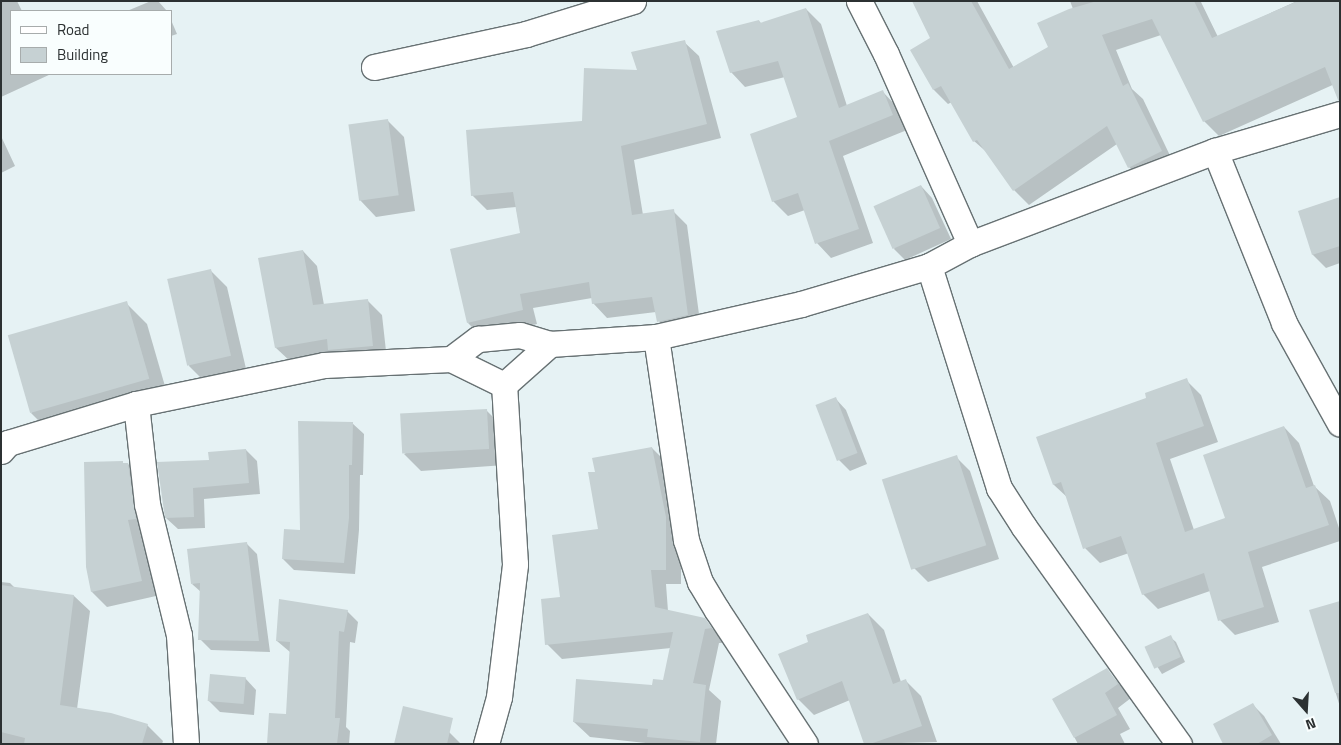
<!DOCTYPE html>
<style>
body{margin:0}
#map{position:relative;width:1341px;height:745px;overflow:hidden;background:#e6f2f4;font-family:"Titillium Web",sans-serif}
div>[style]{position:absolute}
.shadow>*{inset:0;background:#0003}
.building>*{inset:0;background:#c6d1d3;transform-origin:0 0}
.roads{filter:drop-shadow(1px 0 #677173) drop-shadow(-1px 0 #677173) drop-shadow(0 1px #677173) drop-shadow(0 -1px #677173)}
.minor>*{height:25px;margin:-12.5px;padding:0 12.5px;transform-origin:12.5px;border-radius:12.5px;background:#fff}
span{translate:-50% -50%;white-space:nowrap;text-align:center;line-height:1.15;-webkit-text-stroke:4px #f9fefe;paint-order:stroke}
.frame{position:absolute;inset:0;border:2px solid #2c3132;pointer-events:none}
.legend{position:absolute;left:10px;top:10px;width:162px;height:65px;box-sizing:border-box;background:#f9fefe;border:1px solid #a7acac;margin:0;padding:6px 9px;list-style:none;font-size:15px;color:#2c3132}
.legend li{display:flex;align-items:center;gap:10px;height:25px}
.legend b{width:25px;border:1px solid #a7acac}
.north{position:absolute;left:1281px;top:685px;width:50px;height:50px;-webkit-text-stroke:4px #f9fefe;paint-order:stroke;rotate:161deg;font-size:14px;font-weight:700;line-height:20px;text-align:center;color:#2c3132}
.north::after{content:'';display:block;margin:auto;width:18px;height:22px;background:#2c3132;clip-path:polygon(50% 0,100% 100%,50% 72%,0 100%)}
</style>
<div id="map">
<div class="shadow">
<i style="clip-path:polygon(1px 1px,17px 1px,22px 11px,11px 11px,11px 74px,51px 74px,1px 97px)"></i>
<i style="clip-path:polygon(151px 1px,158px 1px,167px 11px,127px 11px)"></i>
<i style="clip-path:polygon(914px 1px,977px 1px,1014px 68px,1049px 47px,1073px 9px,1070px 1px,1204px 1px,1201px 2px,1218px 37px,1297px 1px,1340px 1px,1337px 83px,1219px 136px,1204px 121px,1161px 35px,1116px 50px,1132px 89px,1143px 99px,1175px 166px,1144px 182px,1129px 167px,1117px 144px,1029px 205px,1014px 190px,990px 155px,974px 141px,952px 102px,948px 104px,934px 90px,912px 50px,932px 39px)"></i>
<i style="clip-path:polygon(806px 9px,821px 24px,847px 106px,883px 92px,897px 107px,907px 130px,843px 156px,873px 243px,831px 258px,817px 243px,805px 210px,788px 216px,773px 201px,798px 118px,785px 77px,745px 87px,731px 72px,759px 21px,762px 24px)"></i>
<i style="clip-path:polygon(171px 20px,177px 34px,171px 36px)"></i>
<i style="clip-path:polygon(684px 42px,699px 56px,721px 138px,634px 160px,643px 215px,673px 211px,687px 225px,701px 329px,673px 336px,659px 321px,656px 312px,607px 318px,593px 303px,592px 298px,533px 308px,537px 324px,482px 337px,468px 323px,521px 234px,516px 207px,487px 210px,472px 195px,583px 122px,639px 71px)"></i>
<i style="clip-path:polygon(388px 121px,404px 137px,415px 211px,376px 217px,360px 200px)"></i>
<i style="clip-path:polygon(1px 136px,15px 166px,1px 173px)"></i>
<i style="clip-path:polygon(921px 186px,932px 198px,951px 239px,905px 260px,894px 249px)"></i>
<i style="clip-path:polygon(1340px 199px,1340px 263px,1326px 268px,1313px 255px,1299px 212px)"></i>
<i style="clip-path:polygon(303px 251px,317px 266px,324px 305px,367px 300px,382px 315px,387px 360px,291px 362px,276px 348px)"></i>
<i style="clip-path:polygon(210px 270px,227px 287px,247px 373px,206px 383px,189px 366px)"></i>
<i style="clip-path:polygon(126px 303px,147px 324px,169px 400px,52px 434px,31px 413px)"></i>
<i style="clip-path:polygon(1186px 380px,1201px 395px,1218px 442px,1170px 459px,1194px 530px,1227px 519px,1284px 427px,1299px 443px,1314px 486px,1330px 501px,1340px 531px,1340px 541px,1262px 567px,1279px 622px,1235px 635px,1220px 620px,1210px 591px,1158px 609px,1143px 594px,1129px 553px,1100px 563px,1085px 548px,1068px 498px,1054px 485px,1038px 438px,1148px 398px)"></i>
<i style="clip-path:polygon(835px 398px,846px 410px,867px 464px,850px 471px,839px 460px)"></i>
<i style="clip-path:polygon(486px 410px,503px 427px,505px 465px,421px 471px,404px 454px)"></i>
<i style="clip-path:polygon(352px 423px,364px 434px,363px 475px,360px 475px,359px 530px,355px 574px,294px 570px,283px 559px,301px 532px)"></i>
<i style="clip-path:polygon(652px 448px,667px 463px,681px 533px,681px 584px,666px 584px,668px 611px,704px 619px,725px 643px,719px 643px,709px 690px,721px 701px,716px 744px,655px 744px,590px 737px,574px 722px,664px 682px,671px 648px,562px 659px,547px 644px,561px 598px,600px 530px,596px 473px)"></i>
<i style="clip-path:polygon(246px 450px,257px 461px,260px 494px,204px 499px,205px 528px,178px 529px,166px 518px,210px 461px)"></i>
<i style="clip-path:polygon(956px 457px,970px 471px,999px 559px,928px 582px,914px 568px)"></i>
<i style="clip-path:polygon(124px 464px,128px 464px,143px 479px,142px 534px,156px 596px,107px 607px,92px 592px,87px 567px)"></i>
<i style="clip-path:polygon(246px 543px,257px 554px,270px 652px,211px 650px,200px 639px,201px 592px,192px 584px)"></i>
<i style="clip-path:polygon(1px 582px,10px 583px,15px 588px,74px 596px,90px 611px,77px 709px,147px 725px,163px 741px,162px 744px,1px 743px)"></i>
<i style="clip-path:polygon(1340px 602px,1340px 707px,1311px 611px)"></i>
<i style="clip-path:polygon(347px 611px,358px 622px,355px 643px,350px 642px,346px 727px,350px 731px,349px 744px,269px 744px,287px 715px,290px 652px,277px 641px)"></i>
<i style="clip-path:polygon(868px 614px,884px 630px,901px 682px,906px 681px,921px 696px,937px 742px,865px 744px,850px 700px,814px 715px,798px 699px,809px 642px)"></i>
<i style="clip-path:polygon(1170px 637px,1176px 642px,1185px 662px,1162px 674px,1146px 649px)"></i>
<i style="clip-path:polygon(1107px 670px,1131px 698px,1118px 708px,1130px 729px,1120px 734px,1125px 744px,1078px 744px,1054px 699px)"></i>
<i style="clip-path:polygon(245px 678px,256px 690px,254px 715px,220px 712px,209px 701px)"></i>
<i style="clip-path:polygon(1253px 705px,1264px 716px,1281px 744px,1225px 744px)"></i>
<i style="clip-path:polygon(449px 732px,461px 744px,396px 744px)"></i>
</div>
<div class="building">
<i style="clip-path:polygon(912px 1px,971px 1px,1009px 69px,1048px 47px,1037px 23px,1069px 9px,1097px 1px,1194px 1px,1212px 38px,1298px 1px,1340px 1px,1340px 100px,1338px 100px,1325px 67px,1203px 122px,1152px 19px,1102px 35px,1123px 86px,1128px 83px,1162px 151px,1128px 168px,1107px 126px,1013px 191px,977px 140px,973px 142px,941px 86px,933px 90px,910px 50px,930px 38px)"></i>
<i style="clip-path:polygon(806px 8px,839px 108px,883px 90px,893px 115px,829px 141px,859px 229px,815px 244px,798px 193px,772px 202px,750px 134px,797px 117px,778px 61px,730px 73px,716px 31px,759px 20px,760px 23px)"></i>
<i style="clip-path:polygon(685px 40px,707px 124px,621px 146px,632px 215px,674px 209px,688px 315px,657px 322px,652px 297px,592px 304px,589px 282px,520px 294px,523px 310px,467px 323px,450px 249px,520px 233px,513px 192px,471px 196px,466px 130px,582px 121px,584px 68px,637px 70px,631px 52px)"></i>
<i style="left:388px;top:119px;width:77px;height:40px;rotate:82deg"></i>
<i style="left:921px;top:185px;width:47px;height:52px;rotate:66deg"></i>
<i style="clip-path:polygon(1340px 197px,1340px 246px,1312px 255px,1298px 211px)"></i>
<i style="clip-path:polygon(303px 250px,313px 305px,368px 299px,373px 346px,328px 350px,327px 339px,275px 348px,258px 258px)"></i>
<i style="left:211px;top:269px;width:89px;height:45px;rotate:77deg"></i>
<i style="left:127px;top:301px;width:81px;height:124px;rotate:74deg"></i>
<i style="clip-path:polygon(1187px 378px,1204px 426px,1156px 443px,1185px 532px,1225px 518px,1203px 455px,1284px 426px,1306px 488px,1315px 485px,1329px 525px,1248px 552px,1264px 607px,1218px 621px,1204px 573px,1142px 595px,1121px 536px,1083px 549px,1061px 482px,1053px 485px,1036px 437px,1146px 398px,1145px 393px)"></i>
<i style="left:836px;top:397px;width:60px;height:22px;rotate:69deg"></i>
<i style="left:487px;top:409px;width:40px;height:87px;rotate:87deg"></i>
<i style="clip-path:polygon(298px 421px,353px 422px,352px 465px,349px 465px,349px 518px,344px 563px,282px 559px,284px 529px,300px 530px)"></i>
<i style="clip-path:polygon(652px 447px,666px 517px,666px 570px,651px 570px,655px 607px,705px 618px,712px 628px,705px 629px,693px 683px,706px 685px,700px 742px,647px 737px,648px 729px,573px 722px,576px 679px,652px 685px,653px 679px,663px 680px,673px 632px,545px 645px,541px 599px,560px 597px,552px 535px,598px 529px,588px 472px,595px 472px,592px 458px)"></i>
<i style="clip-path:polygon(246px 449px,249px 483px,193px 488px,194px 517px,165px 518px,157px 462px,209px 460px,208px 452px)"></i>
<i style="left:957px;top:455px;width:95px;height:79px;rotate:72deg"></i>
<i style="clip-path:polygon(123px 461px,123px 463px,128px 463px,136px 519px,128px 520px,142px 581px,91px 592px,86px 567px,84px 462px)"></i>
<i style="clip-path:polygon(247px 542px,259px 641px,198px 640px,200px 583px,191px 584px,187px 549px)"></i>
<i style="clip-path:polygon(1px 585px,74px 595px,60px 705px,111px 713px,148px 724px,142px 744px,24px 744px,25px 738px,1px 732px)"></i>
<i style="clip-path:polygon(279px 599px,348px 610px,344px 632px,339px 631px,335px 718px,340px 718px,337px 744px,267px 744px,269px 713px,286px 714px,290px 642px,276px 641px)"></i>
<i style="clip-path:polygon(1340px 601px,1340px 693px,1335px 693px,1309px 610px)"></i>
<i style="clip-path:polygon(868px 613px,893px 684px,906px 679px,922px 726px,870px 744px,864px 744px,842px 681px,797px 700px,778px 654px,808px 642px,806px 635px)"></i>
<i style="left:1171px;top:635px;width:24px;height:29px;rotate:66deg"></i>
<i style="clip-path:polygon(1107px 668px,1118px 684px,1105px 693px,1117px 715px,1074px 738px,1052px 699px)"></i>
<i style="left:210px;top:674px;width:36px;height:27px;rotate:5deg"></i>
<i style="clip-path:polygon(1253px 703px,1272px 735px,1257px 744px,1223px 744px,1213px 724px)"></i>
<i style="clip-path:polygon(403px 706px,453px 718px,447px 744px,394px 744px)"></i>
</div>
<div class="roads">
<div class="minor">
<i style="left:859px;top:1px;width:59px;rotate:63deg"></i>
<i style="left:886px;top:54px;width:208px;rotate:66.1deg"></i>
<i style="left:374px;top:67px;width:156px;rotate:-12.2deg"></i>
<i style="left:526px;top:34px;width:112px;rotate:-17.1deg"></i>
<i style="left:1215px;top:151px;width:185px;rotate:68.1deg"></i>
<i style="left:1284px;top:323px;width:115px;rotate:61deg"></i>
<i style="left:929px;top:266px;width:233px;rotate:72.5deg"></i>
<i style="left:999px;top:488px;width:46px;rotate:57.3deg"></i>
<i style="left:1024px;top:527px;width:267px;rotate:54.5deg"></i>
<i style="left:656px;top:337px;width:205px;rotate:81.6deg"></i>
<i style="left:686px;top:540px;width:44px;rotate:71.6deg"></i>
<i style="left:700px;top:582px;width:33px;rotate:59deg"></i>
<i style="left:717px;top:610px;width:160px;rotate:56.7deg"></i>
<i style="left:451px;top:359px;width:59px;rotate:26.1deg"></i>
<i style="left:504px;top:385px;width:62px;rotate:-41.7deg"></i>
<i style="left:136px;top:404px;width:101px;rotate:83.7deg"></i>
<i style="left:147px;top:504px;width:135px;rotate:76.3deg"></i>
<i style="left:179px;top:635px;width:109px;rotate:86.3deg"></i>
<i style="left:1px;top:451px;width:11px;rotate:-49deg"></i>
<i style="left:8px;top:443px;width:134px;rotate:-16.9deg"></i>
<i style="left:136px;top:404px;width:192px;rotate:-11.7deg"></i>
<i style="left:324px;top:365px;width:127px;rotate:-2.7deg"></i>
<i style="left:451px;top:359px;width:34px;rotate:-37deg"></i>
<i style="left:478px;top:339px;width:42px;rotate:-5.4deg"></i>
<i style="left:520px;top:335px;width:31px;rotate:17deg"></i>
<i style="left:550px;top:344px;width:106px;rotate:-3.8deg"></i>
<i style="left:656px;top:337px;width:149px;rotate:-12.8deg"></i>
<i style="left:801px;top:304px;width:134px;rotate:-16.5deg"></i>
<i style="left:929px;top:266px;width:47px;rotate:-28.2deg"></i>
<i style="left:970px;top:244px;width:262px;rotate:-20.8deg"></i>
<i style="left:1215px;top:151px;width:130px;rotate:-16.5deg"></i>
<i style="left:486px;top:744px;width:49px;rotate:-74.5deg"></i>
<i style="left:499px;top:697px;width:134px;rotate:-83.1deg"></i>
<i style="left:515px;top:564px;width:179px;rotate:-93.5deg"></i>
</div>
</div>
<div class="frame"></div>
<ul class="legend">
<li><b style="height:6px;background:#fff"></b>Road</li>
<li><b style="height:14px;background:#c6d1d3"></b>Building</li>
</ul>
<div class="north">N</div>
</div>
